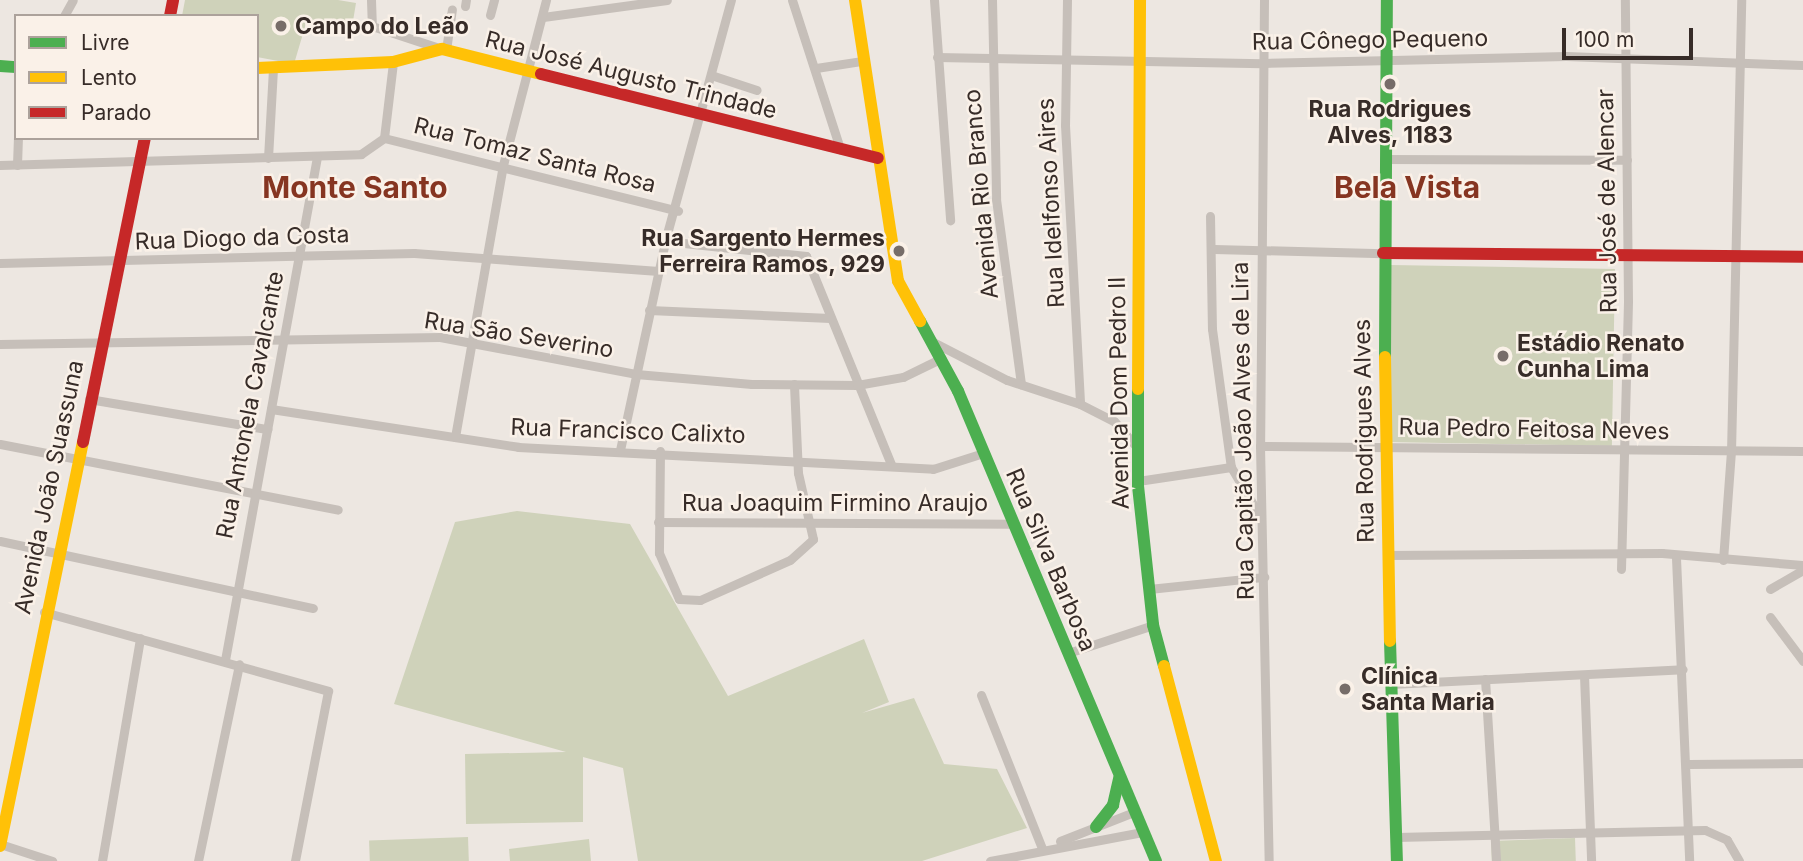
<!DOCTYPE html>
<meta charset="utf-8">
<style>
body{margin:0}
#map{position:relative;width:1803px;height:861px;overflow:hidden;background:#ede7e1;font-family:Inter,sans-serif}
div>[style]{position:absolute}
.green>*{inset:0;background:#cfd2ba;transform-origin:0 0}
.street>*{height:9px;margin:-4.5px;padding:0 4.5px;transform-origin:4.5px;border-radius:4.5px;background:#c6bfb9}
.fast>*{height:12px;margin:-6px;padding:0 6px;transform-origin:6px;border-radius:6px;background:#4caf50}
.slow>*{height:12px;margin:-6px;padding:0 6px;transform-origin:6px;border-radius:6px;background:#ffc107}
.jam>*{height:12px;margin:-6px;padding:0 6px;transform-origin:6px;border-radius:6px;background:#c62828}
.dots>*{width:19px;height:19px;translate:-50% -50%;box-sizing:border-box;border:4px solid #faf1e8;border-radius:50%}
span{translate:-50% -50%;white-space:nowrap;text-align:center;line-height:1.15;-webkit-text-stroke:5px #faf1e8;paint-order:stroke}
.poi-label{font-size:23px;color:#372c28;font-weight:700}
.left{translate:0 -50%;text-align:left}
.right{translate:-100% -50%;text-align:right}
.street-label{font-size:23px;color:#372c28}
.district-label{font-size:30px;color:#863521;font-weight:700}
.legend{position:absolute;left:14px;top:14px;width:245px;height:126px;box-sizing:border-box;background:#faf1e8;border:2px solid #aca29b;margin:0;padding:9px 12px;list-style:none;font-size:21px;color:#372c28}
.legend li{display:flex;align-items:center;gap:14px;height:35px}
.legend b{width:35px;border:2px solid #aca29b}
.scale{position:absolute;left:1562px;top:28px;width:131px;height:32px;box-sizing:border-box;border:4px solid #372c28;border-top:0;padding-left:9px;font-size:21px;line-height:24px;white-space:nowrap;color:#372c28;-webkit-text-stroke:5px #faf1e8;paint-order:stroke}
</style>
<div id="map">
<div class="green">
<i style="clip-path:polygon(185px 0,338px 0,356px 3px,351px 33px,307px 20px,294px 64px,257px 57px,257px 16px,182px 16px)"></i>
<i style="left:1391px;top:265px;width:224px;height:177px;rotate:1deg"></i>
<i style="clip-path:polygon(517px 511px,630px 524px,728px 696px,864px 639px,889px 702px,862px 713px,914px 698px,944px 764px,997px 769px,1027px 828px,922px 861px,638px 861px,623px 768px,583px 757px,583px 822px,466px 824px,465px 754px,566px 752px,394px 704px,455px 522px)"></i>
<i style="left:468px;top:837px;width:24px;height:99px;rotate:88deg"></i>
<i style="left:1575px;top:838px;width:23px;height:84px;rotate:88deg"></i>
<i style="clip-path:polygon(589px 839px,591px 861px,510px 861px,509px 849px)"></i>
</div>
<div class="street">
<i style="left:371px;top:0;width:26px;rotate:88deg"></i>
<i style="left:372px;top:26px;width:74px;rotate:18.2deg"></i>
<i style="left:792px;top:0;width:157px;rotate:72.1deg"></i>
<i style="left:934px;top:0;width:221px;rotate:85.8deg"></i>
<i style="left:992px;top:0;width:199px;rotate:88.8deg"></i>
<i style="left:996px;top:199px;width:187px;rotate:82.3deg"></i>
<i style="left:1067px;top:0;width:125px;rotate:90.9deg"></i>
<i style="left:1065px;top:125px;width:279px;rotate:86.9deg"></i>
<i style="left:1264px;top:0;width:446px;rotate:90.5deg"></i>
<i style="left:1260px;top:446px;width:415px;rotate:88.8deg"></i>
<i style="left:465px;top:6px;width:6px;rotate:-81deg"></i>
<i style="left:490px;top:15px;width:16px;rotate:-75deg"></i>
<i style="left:64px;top:16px;width:18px;rotate:-61deg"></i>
<i style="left:543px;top:17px;width:125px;rotate:-7.8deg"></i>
<i style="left:446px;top:50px;width:41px;rotate:-81.7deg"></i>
<i style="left:937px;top:57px;width:325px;rotate:1.1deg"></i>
<i style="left:1262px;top:63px;width:304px;rotate:-1.3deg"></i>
<i style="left:1566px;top:56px;width:237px;rotate:2.2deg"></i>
<i style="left:816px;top:68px;width:47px;rotate:-8.7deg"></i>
<i style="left:711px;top:75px;width:48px;rotate:18.1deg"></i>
<i style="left:384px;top:138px;width:303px;rotate:13.9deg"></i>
<i style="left:268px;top:158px;width:90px;rotate:-86.8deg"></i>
<i style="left:1384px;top:159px;width:243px;rotate:0.2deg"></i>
<i style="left:0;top:165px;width:361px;rotate:-1.7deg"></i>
<i style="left:361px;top:154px;width:28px;rotate:-35deg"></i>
<i style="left:384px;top:138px;width:77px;rotate:-83.2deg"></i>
<i style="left:17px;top:165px;width:27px;rotate:-88deg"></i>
<i style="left:1210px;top:216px;width:113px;rotate:89deg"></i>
<i style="left:1212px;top:329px;width:139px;rotate:82.2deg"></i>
<i style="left:1231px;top:467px;width:57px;rotate:59.4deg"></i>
<i style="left:665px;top:241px;width:142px;rotate:6.1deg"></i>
<i style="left:806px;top:256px;width:225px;rotate:67.8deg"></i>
<i style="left:1214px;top:249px;width:169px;rotate:1.4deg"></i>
<i style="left:0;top:263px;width:414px;rotate:-1.4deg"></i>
<i style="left:414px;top:253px;width:245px;rotate:4.2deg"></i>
<i style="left:649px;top:310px;width:181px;rotate:2.5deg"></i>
<i style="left:933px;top:342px;width:83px;rotate:27.2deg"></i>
<i style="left:1007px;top:380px;width:77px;rotate:18.2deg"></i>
<i style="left:1080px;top:404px;width:38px;rotate:27deg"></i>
<i style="left:1114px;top:421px;width:33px;rotate:49deg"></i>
<i style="left:0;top:344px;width:440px;rotate:-0.9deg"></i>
<i style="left:440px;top:337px;width:199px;rotate:10.7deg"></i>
<i style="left:636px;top:374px;width:116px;rotate:4.9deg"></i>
<i style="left:752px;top:384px;width:105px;rotate:0.5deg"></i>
<i style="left:857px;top:385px;width:47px;rotate:-9.9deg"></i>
<i style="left:903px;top:377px;width:43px;rotate:-26deg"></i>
<i style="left:89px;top:399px;width:181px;rotate:9.6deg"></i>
<i style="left:271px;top:409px;width:250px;rotate:8.7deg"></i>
<i style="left:518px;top:447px;width:416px;rotate:3deg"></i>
<i style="left:933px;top:469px;width:52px;rotate:-17.7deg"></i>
<i style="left:455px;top:437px;width:276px;rotate:-80deg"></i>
<i style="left:503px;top:165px;width:171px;rotate:-75.4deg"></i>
<i style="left:0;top:444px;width:344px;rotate:11deg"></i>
<i style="left:1260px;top:446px;width:543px;rotate:0.53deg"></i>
<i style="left:620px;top:450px;width:214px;rotate:-77.8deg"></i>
<i style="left:665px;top:241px;width:250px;rotate:-74.7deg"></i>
<i style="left:660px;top:451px;width:102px;rotate:90.6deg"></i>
<i style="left:659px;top:553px;width:50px;rotate:66.5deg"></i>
<i style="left:679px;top:599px;width:21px;rotate:3deg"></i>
<i style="left:700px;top:600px;width:98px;rotate:-24deg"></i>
<i style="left:790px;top:560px;width:31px;rotate:-42deg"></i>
<i style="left:813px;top:539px;width:68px;rotate:-102.8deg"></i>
<i style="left:798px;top:473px;width:89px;rotate:-92.6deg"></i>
<i style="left:1138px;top:481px;width:94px;rotate:-8.6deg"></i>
<i style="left:658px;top:522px;width:354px;rotate:0.3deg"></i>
<i style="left:0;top:541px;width:320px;rotate:12.1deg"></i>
<i style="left:1387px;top:555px;width:275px;rotate:-0.4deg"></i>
<i style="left:1662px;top:553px;width:142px;rotate:4.9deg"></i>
<i style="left:1676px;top:558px;width:303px;rotate:87.5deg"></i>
<i style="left:1723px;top:560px;width:108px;rotate:-85.8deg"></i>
<i style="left:1731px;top:452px;width:452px;rotate:-88.7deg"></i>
<i style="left:1621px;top:569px;width:268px;rotate:-88.5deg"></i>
<i style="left:1628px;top:301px;width:301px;rotate:-90.6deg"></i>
<i style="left:1149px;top:589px;width:116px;rotate:-6deg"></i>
<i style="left:1770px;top:589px;width:38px;rotate:-30deg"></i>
<i style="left:44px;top:612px;width:295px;rotate:15.5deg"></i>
<i style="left:328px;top:691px;width:173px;rotate:101deg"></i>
<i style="left:1770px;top:617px;width:55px;rotate:53.1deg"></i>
<i style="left:1068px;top:653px;width:89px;rotate:-18.2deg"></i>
<i style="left:225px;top:660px;width:511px;rotate:-79.64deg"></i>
<i style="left:1584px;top:675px;width:186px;rotate:87.8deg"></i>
<i style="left:1485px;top:679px;width:182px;rotate:86.5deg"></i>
<i style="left:1391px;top:684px;width:292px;rotate:-2.9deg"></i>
<i style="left:981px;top:695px;width:165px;rotate:68.3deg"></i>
<i style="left:1689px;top:764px;width:114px;rotate:-0.5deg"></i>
<i style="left:1396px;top:837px;width:309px;rotate:-1.3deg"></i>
<i style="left:1705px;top:830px;width:24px;rotate:24deg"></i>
<i style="left:1727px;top:840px;width:24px;rotate:60deg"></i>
<i style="left:1060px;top:841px;width:79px;rotate:-21.4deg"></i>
<i style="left:0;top:844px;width:55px;rotate:18.1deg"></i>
<i style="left:102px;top:861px;width:226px;rotate:-80.3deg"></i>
<i style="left:198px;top:861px;width:201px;rotate:-78.2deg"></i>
<i style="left:990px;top:861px;width:155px;rotate:-10.8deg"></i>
</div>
<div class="fast">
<i style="left:0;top:66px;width:16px;rotate:4deg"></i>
<i style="left:920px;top:321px;width:80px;rotate:61.5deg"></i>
<i style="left:958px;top:391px;width:510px;rotate:67.16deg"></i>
<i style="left:1385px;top:357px;width:357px;rotate:-89.7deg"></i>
<i style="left:1138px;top:389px;width:97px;rotate:90deg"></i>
<i style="left:1138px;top:486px;width:140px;rotate:83.8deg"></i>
<i style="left:1153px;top:625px;width:42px;rotate:75deg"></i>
<i style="left:1390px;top:641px;width:220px;rotate:88.2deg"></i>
<i style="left:1096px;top:827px;width:28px;rotate:-52deg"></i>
<i style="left:1113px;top:805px;width:28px;rotate:-77deg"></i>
</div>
<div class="slow">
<i style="left:855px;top:0;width:284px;rotate:81.3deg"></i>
<i style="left:898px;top:281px;width:46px;rotate:61.2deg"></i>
<i style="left:257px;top:68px;width:136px;rotate:-2.5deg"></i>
<i style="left:393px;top:62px;width:51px;rotate:-14.9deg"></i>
<i style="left:442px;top:49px;width:102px;rotate:14.2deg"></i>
<i style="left:1385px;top:357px;width:284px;rotate:89deg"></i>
<i style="left:1138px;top:389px;width:389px;rotate:-89.7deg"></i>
<i style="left:1164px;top:666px;width:202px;rotate:75.1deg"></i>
<i style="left:0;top:846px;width:412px;rotate:-78.4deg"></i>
</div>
<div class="jam">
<i style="left:170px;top:16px;width:16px;rotate:-79deg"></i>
<i style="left:541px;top:74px;width:347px;rotate:14deg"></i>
<i style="left:1383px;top:253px;width:420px;rotate:0.5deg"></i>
<i style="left:83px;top:442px;width:310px;rotate:-78.5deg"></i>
</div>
<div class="dots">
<i style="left:281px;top:26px;background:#776d69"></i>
<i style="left:1390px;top:84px;background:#776d69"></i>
<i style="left:899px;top:251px;background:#776d69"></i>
<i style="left:1503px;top:356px;background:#776d69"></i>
<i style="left:1345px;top:689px;background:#776d69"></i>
</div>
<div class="poi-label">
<span class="left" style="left:295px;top:26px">Campo do Leão</span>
<span style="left:1390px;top:122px">Rua Rodrigues<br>Alves, 1183</span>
<span class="right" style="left:885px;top:251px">Rua Sargento Hermes<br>Ferreira Ramos, 929</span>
<span class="left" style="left:1517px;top:356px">Estádio Renato<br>Cunha Lima</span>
<span class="left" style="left:1361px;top:689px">Clínica<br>Santa Maria</span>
</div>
<div class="street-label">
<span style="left:1370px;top:40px;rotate:-1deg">Rua Cônego Pequeno</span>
<span style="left:631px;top:75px;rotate:14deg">Rua José Augusto Trindade</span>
<span style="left:535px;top:155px;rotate:14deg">Rua Tomaz Santa Rosa</span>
<span style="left:981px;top:194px;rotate:-95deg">Avenida Rio Branco</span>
<span style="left:1607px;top:201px;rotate:-91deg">Rua José de Alencar</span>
<span style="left:1051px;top:203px;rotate:-93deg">Rua Idelfonso Aires</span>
<span style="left:242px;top:238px;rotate:-2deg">Rua Diogo da Costa</span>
<span style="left:519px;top:335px;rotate:9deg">Rua São Severino</span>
<span style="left:1119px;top:393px;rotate:-91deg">Avenida Dom Pedro II</span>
<span style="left:250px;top:405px;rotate:-79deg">Rua Antonela Cavalcante</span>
<span style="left:1534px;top:429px;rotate:1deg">Rua Pedro Feitosa Neves</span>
<span style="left:628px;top:431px;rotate:2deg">Rua Francisco Calixto</span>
<span style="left:1243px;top:431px;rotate:-91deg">Rua Capitão João Alves de Lira</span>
<span style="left:1364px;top:431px;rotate:-91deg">Rua Rodrigues Alves</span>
<span style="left:49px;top:487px;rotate:-78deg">Avenida João Suassuna</span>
<span style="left:835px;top:503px">Rua Joaquim Firmino Araujo</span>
<span style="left:1051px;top:560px;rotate:67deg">Rua Silva Barbosa</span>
</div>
<div class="district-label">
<span style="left:355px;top:187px">Monte Santo</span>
<span style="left:1407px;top:187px">Bela Vista</span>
</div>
<ul class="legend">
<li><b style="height:9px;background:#4caf50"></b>Livre</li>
<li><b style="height:9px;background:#ffc107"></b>Lento</li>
<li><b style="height:9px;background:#c62828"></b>Parado</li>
</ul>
<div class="scale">100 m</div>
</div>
